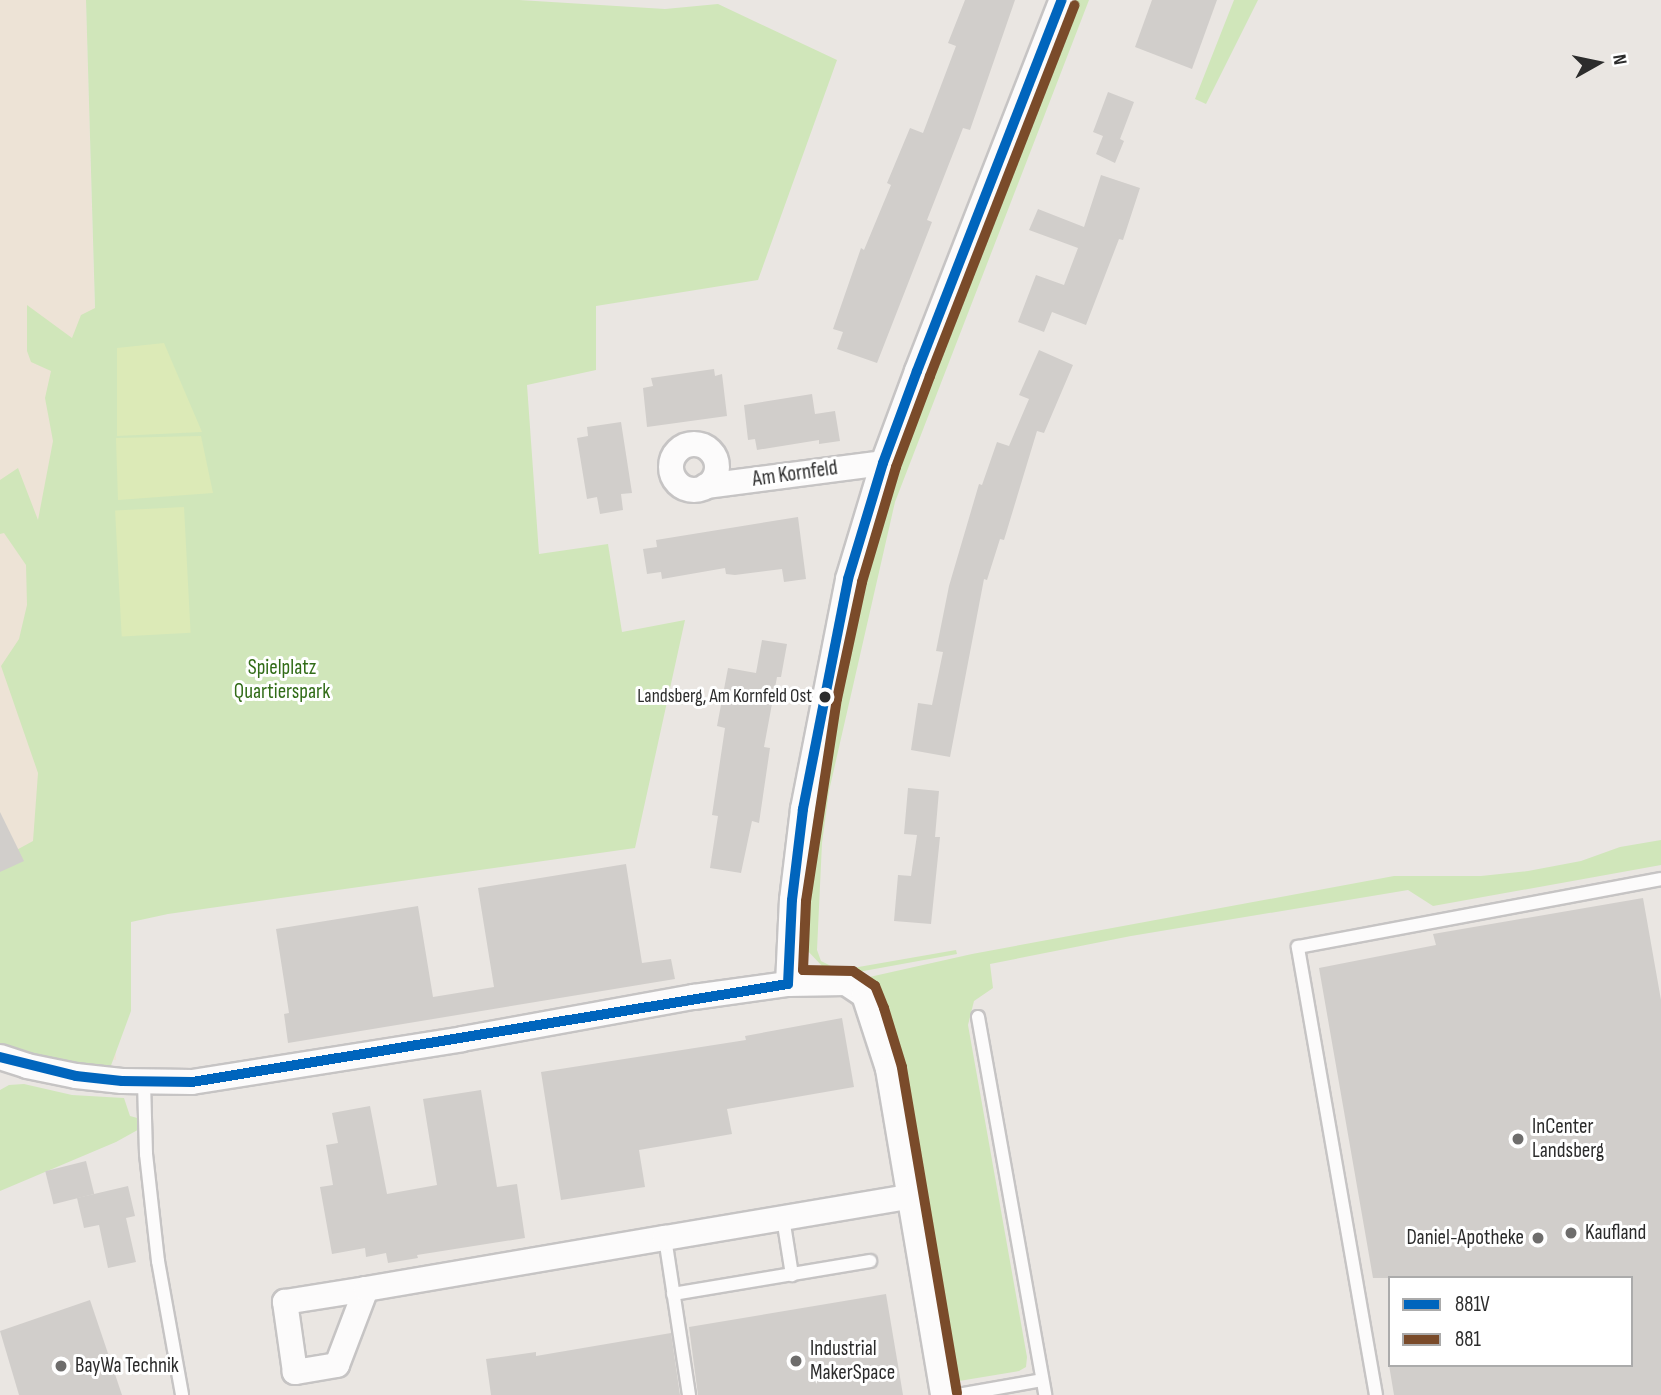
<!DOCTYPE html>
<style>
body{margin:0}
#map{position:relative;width:1661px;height:1395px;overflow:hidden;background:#eae6e2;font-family:"Sofia Sans Condensed",sans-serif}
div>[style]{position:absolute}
.education>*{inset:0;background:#ede3d6}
.green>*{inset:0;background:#d0e6ba}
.pitch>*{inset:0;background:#dceab7;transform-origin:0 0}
.building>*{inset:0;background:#d1cecb;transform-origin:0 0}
.roads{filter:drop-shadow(2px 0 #c6c4c4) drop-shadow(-2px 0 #c6c4c4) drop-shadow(0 2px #c6c4c4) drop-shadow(0 -2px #c6c4c4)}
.service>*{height:12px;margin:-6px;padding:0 6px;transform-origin:6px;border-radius:6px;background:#fcfbfb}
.minor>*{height:24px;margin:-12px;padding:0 12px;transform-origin:12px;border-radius:12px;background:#fcfbfb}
.minor>.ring{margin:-12px;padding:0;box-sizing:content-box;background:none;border:24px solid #fcfbfb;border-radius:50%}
.bus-1>*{height:10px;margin:-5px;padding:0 5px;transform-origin:5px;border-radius:5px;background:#0065bd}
.bus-2>*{height:10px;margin:-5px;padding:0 5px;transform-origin:5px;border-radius:5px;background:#7a4b2a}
.dots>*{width:19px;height:19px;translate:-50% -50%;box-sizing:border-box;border:4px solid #fff;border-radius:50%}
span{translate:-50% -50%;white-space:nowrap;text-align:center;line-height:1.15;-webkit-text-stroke:6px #fff;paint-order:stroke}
.bus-label{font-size:19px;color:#2c2c2c}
.right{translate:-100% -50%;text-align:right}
.street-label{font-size:21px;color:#2c2c2c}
.park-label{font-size:21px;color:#326c18}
.poi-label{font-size:21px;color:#2c2c2c}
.left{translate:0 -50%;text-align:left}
.legend{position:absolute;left:1388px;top:1276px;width:245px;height:91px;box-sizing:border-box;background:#fff;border:2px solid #ababab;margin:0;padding:9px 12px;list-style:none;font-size:21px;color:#2c2c2c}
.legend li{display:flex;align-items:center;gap:14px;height:35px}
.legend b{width:35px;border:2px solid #ababab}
.north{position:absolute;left:1563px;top:28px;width:70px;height:70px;-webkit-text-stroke:5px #fff;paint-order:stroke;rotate:81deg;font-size:19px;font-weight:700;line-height:28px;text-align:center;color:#2c2c2c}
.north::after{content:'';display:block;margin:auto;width:24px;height:32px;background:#2c2c2c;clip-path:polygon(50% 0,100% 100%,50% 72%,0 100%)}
</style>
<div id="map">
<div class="education">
<i style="clip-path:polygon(0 0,86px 0,116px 1060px,79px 1057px,0 1036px)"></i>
</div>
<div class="green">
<i style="clip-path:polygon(86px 0,519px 0,665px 9px,718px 4px,837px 60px,758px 280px,596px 306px,596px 370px,527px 385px,539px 554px,608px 544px,622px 632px,685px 620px,635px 848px,168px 914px,131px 922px,131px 1011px,109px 1071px,45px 1064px,0 1045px,0 859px,33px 841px,38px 773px,1px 666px,19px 639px,27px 605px,26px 565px,4px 533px,0 534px,0 480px,18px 468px,38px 520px,53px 441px,45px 398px,51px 371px,31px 362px,27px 351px,27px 305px,72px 338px,81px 315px,95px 308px)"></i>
<i style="clip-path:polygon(1071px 0,1089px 0,895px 502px,829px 791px,822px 843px,817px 950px,821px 961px,847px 974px,846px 977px,823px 967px,805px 948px,806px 898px,816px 804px,858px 582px,899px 446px)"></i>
<i style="clip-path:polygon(1234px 0,1258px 0,1206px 104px,1195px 99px)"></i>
<i style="clip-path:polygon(1661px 840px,1661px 865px,1433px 906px,1408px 890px,1131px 936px,990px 964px,993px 988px,974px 1001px,968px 1025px,1027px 1357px,1026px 1367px,1019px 1371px,953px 1382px,895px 1035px,888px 1008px,865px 978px,972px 954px,1394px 876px,1481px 876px,1528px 871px,1581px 861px,1620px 847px)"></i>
<i style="clip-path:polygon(956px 950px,957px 954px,858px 972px,847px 969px)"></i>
<i style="clip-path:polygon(24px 1084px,72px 1095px,124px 1098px,130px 1116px,152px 1122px,116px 1142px,0 1191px,0 1090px,9px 1085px)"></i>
</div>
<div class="pitch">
<i style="clip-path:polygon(164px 343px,202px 432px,117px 436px,117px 348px)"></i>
<i style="clip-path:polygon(201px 436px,213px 493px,118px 500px,116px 438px)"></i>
<i style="left:184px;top:507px;width:126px;height:69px;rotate:87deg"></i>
</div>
<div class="building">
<i style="clip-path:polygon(965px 0,1015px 0,970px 130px,963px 128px,956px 146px,927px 220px,932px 222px,877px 363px,837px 349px,843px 332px,833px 329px,861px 248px,864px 250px,891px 185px,887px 183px,910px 128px,923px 133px,956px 46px,948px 43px)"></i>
<i style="clip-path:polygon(1152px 0,1217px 0,1192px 69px,1135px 47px)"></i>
<i style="clip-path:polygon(1108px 92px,1134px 102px,1120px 139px,1124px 141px,1115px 163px,1096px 154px,1103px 136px,1093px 132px)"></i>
<i style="clip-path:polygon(1101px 175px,1140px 188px,1123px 240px,1119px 239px,1086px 325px,1052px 312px,1044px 332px,1018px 322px,1036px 275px,1064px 285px,1078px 248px,1029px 230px,1038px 209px,1084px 227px)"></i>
<i style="clip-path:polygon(1039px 350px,1073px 365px,1044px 433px,1037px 431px,1004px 540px,1000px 539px,987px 580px,984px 579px,950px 757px,911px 750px,918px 703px,932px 705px,943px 652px,936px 651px,949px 586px,979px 484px,982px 485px,997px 442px,1009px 446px,1029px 399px,1019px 395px)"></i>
<i style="clip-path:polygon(714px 369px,715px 376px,722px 374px,727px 416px,647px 427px,643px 388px,653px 386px,651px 378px)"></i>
<i style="clip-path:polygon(812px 394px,815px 414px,835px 411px,840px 441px,819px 444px,819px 440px,757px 450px,755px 439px,748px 440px,744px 405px)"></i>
<i style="clip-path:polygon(621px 422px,632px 493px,621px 494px,623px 510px,600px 514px,597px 497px,587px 499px,577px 438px,588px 436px,587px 427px)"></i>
<i style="clip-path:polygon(798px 517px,806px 579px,784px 582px,782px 569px,735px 575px,726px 574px,725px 568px,662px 579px,661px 572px,647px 574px,643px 549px,657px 547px,656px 540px)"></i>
<i style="clip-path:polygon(762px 640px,787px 644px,781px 677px,777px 677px,764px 747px,770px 748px,759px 823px,752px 821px,741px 873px,710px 868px,718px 816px,712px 815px,725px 728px,717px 726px,728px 668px,756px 673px)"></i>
<i style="clip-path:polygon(908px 788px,939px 791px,935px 837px,940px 837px,931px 924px,894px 921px,898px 875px,911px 876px,917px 835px,904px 834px)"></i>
<i style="clip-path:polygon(0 812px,24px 861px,0 872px)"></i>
<i style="clip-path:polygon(626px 864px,642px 963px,671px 959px,675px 979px,288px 1043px,284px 1014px,289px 1013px,276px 929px,418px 906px,433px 997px,494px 987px,478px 888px)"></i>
<i style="clip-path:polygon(1643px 898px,1661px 1000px,1661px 1395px,1394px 1395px,1389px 1365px,1631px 1365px,1631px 1278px,1373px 1278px,1319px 968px,1436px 945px,1433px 934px)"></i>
<i style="clip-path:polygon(842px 1018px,854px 1087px,727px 1109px,732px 1134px,639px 1150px,645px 1187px,561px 1200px,541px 1072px,746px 1040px,745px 1036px)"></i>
<i style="clip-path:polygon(481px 1090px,497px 1187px,517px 1184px,525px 1238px,417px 1255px,418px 1258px,388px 1263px,386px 1253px,366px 1257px,365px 1248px,332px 1254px,320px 1187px,333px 1185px,326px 1145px,338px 1143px,332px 1113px,370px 1106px,387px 1194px,437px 1185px,423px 1099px)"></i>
<i style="left:86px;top:1161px;width:34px;height:42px;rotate:76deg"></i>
<i style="clip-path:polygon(128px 1186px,135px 1216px,126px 1218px,136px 1262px,108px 1268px,99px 1225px,84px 1228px,77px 1198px)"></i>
<i style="clip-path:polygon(886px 1294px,903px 1395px,698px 1395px,689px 1327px)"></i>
<i style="clip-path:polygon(90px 1300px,122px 1395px,19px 1395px,0 1331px)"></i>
<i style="clip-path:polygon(671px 1333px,680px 1395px,491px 1395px,486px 1359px,536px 1352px,536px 1356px)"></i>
</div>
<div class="roads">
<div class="service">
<i style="left:978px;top:1017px;width:384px;rotate:79.9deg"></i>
<i style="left:144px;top:1082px;width:72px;rotate:88.4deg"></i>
<i style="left:146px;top:1154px;width:108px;rotate:83.6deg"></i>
<i style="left:158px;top:1261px;width:136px;rotate:79.8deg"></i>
<i style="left:783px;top:1218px;width:58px;rotate:81deg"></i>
<i style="left:665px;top:1238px;width:159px;rotate:81.3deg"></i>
<i style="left:673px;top:1294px;width:200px;rotate:-9.5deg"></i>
<i style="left:958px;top:1395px;width:85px;rotate:-10.1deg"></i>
<i style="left:1376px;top:1395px;width:455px;rotate:-99.9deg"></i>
<i style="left:1298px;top:947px;width:369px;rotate:-10.6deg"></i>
</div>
<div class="minor">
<i class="ring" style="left:671px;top:444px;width:22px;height:22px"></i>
<i style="left:706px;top:486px;width:178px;rotate:-7.4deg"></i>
<i style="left:788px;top:984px;width:84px;rotate:-87.3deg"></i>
<i style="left:792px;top:900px;width:92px;rotate:-83.1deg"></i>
<i style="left:803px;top:809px;width:234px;rotate:-78.9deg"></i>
<i style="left:848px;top:579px;width:121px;rotate:-73.2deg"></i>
<i style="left:883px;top:463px;width:98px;rotate:-69.7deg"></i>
<i style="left:917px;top:371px;width:398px;rotate:-68.7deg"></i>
<i style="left:0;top:1057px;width:28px;rotate:18deg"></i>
<i style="left:27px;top:1066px;width:50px;rotate:11.5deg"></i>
<i style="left:76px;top:1076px;width:46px;rotate:6.2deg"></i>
<i style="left:122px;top:1081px;width:70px;rotate:0.8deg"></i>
<i style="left:192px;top:1082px;width:273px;rotate:-9deg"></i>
<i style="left:462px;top:1039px;width:236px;rotate:-10.3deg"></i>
<i style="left:694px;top:997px;width:95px;rotate:-7.9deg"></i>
<i style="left:788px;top:984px;width:58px;rotate:-1deg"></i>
<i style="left:846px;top:983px;width:22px;rotate:34deg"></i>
<i style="left:864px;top:995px;width:78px;rotate:72deg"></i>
<i style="left:888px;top:1069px;width:331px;rotate:80.4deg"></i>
<i style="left:366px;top:1289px;width:81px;rotate:110.9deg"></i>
<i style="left:337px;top:1365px;width:43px;rotate:170.5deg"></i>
<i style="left:295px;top:1372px;width:71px;rotate:-98.1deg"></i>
<i style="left:285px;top:1302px;width:82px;rotate:-9.1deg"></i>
<i style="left:366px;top:1289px;width:303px;rotate:-9.7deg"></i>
<i style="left:665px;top:1238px;width:246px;rotate:-9.6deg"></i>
</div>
</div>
<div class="bus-1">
<i style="left:0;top:1057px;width:78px;rotate:14deg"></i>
<i style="left:76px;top:1076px;width:46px;rotate:6.2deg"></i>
<i style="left:122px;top:1081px;width:70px;rotate:0.8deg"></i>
<i style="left:192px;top:1082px;width:604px;rotate:-9.34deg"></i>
<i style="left:788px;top:984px;width:84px;rotate:-87.3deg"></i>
<i style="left:792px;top:900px;width:92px;rotate:-83.1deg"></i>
<i style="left:803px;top:809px;width:234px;rotate:-78.9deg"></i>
<i style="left:848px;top:579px;width:121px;rotate:-73.2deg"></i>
<i style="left:883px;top:463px;width:98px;rotate:-69.7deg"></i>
<i style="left:917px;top:371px;width:398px;rotate:-68.7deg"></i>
</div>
<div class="bus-2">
<i style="left:957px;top:1393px;width:331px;rotate:-99.6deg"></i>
<i style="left:902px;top:1067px;width:62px;rotate:-107deg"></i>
<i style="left:884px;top:1008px;width:24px;rotate:-112deg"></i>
<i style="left:875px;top:986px;width:27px;rotate:-146deg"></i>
<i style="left:853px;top:971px;width:50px;rotate:-178.9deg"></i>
<i style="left:803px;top:970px;width:69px;rotate:-87.5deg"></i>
<i style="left:806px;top:901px;width:204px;rotate:-81.3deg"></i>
<i style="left:837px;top:699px;width:120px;rotate:-77.9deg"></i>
<i style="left:862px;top:582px;width:120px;rotate:-73.5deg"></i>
<i style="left:896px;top:467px;width:97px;rotate:-69.5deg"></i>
<i style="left:930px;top:376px;width:398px;rotate:-68.7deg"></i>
</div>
<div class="dots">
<i style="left:825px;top:697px;background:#2c2c2c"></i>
<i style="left:1518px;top:1139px;background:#6e6d6c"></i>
<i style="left:1571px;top:1233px;background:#6e6d6c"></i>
<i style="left:1538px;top:1238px;background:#6e6d6c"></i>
<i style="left:796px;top:1361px;background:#6e6d6c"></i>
<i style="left:61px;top:1366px;background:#6e6d6c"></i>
</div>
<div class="bus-label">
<span class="right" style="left:812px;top:697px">Landsberg, Am Kornfeld Ost</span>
</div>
<div class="street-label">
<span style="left:795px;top:474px;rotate:-8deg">Am Kornfeld</span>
</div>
<div class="park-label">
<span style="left:282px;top:680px">Spielplatz<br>Quartierspark</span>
</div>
<div class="poi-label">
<span class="left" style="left:1532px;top:1139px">InCenter<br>Landsberg</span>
<span class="left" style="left:1585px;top:1233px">Kaufland</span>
<span class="right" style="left:1524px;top:1238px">Daniel-Apotheke</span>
<span class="left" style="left:810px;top:1361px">Industrial<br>MakerSpace</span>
<span class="left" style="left:75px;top:1366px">BayWa Technik</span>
</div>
<ul class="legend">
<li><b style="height:9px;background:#0065bd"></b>881V</li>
<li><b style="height:9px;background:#7a4b2a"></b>881</li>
</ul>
<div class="north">N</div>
</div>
